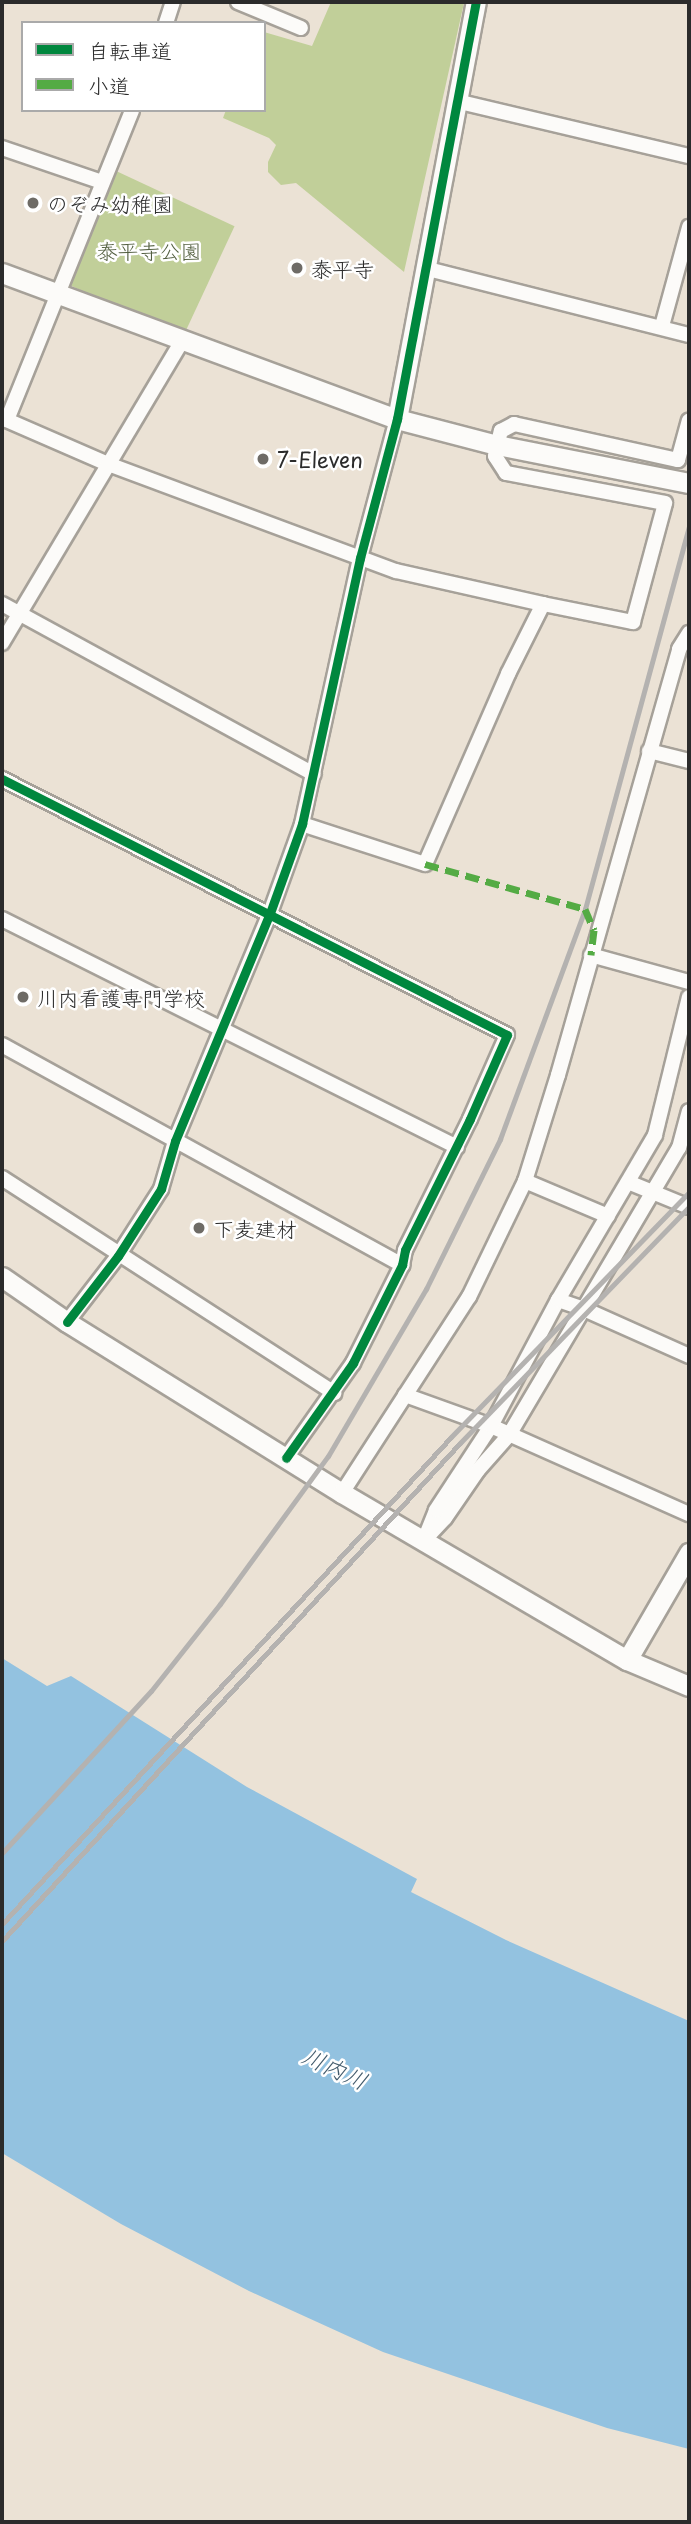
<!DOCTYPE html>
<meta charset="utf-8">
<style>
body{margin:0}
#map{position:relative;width:691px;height:2524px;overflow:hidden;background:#ebe2d5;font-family:"Playpen Sans","Klee One",sans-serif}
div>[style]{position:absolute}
.green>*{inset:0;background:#c1cf99;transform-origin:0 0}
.water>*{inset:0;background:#93c2e0}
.roads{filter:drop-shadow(2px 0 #a6a199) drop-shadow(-2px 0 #a6a199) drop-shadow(0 2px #a6a199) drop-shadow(0 -2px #a6a199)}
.street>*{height:14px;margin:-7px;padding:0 7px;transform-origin:7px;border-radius:7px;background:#fcfbf9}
.secondary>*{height:19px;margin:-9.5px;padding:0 9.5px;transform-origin:9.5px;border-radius:9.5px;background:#fcfbf9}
.rail>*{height:5px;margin:-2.5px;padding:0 2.5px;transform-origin:2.5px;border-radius:2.5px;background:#b4b2b0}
.quiet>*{height:7px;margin-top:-3.5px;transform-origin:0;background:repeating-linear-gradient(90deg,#54ab44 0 14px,transparent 0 21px)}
.cycleway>*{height:9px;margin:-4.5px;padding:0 4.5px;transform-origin:4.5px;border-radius:4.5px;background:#00873e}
.dots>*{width:19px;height:19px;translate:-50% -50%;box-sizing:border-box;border:4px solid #fff;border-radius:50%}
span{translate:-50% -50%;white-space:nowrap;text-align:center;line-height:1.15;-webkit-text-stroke:5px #fff;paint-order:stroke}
.poi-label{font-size:21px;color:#2b2b2b}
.left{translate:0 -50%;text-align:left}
.park-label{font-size:21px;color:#535f40}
.water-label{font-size:23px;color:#425b6c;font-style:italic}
.frame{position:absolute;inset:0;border:4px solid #2b2b2b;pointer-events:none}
.legend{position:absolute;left:21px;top:21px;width:245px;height:91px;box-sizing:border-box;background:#fff;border:2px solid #aaa;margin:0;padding:9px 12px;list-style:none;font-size:21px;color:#2b2b2b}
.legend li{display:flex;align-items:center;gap:14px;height:35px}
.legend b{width:35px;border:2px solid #aaa}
</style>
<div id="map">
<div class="green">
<i style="clip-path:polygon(331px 2px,464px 3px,404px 272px,296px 183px,281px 185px,268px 172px,268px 162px,276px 145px,269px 138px,223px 118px,226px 110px,264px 110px,264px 32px,312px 46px)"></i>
<i style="left:114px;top:170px;width:133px;height:123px;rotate:25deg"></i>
</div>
<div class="water">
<i style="clip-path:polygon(2px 1658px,47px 1686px,71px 1676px,247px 1787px,417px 1879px,411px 1892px,506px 1940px,689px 2021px,689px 2449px,607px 2428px,383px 2352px,249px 2291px,121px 2224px,2px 2153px)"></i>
</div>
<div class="roads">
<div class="street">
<i style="left:238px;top:2px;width:68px;rotate:22.4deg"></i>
<i style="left:166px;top:23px;width:22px;rotate:-72deg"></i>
<i style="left:456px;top:101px;width:239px;rotate:13.3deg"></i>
<i style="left:2px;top:148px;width:106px;rotate:18.8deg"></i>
<i style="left:424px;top:268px;width:273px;rotate:14.2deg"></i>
<i style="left:662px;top:326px;width:103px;rotate:-74.7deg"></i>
<i style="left:2px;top:418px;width:116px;rotate:23.5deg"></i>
<i style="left:108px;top:464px;width:307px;rotate:20.4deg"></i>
<i style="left:396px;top:571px;width:151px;rotate:12.7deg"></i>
<i style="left:543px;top:604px;width:78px;rotate:116.6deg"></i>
<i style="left:508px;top:674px;width:207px;rotate:113.6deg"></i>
<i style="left:425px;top:864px;width:129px;rotate:-162deg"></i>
<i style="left:7px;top:420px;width:334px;rotate:-68deg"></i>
<i style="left:2px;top:604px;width:355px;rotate:28.6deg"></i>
<i style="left:543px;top:604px;width:92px;rotate:11.3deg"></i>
<i style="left:633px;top:622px;width:123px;rotate:-74.9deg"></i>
<i style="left:665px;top:503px;width:162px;rotate:-169.3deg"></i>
<i style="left:506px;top:473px;width:20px;rotate:-123deg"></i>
<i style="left:495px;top:456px;width:26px;rotate:-77deg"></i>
<i style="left:501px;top:431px;width:15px;rotate:-28deg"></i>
<i style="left:514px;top:424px;width:168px;rotate:12.4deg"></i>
<i style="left:678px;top:460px;width:41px;rotate:-74.6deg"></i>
<i style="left:2px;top:643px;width:354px;rotate:-59.2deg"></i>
<i style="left:649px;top:751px;width:41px;rotate:14deg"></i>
<i style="left:2px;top:779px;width:566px;rotate:26.88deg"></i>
<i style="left:507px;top:1035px;width:92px;rotate:113.8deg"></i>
<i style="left:470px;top:1119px;width:146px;rotate:116.4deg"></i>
<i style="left:405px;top:1250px;width:15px;rotate:101deg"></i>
<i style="left:402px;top:1265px;width:110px;rotate:116.6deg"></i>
<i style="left:353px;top:1363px;width:116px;rotate:125.2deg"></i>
<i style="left:2px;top:919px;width:509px;rotate:26.62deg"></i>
<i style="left:591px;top:955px;width:102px;rotate:15.4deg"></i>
<i style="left:2px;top:1045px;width:457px;rotate:28.8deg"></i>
<i style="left:2px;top:1178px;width:396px;rotate:32.9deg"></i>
<i style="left:525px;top:1181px;width:90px;rotate:22.9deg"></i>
<i style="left:628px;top:1182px;width:66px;rotate:22.3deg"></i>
<i style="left:558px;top:1300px;width:28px;rotate:19deg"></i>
<i style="left:584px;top:1309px;width:115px;rotate:24.1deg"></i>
<i style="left:67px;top:1322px;width:83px;rotate:-52.3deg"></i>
<i style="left:118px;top:1256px;width:80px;rotate:-57.3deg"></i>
<i style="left:161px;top:1189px;width:50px;rotate:-73.7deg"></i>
<i style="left:175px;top:1141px;width:247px;rotate:-67.4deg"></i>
<i style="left:270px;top:913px;width:95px;rotate:-70.2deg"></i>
<i style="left:302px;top:824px;width:272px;rotate:-77.7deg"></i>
<i style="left:360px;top:558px;width:144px;rotate:-75.1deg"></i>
<i style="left:405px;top:1395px;width:91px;rotate:19.8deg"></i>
<i style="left:491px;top:1426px;width:217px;rotate:24deg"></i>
<i style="left:342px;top:1493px;width:234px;rotate:-57.1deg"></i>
<i style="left:469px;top:1297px;width:129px;rotate:-64.2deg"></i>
<i style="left:525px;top:1181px;width:111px;rotate:-72.7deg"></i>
<i style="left:558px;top:1075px;width:443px;rotate:-74.1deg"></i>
<i style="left:679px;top:649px;width:19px;rotate:-58deg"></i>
<i style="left:430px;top:1534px;width:22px;rotate:-47deg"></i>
<i style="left:445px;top:1518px;width:58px;rotate:-55.5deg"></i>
<i style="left:478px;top:1470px;width:47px;rotate:-48.5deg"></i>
<i style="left:509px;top:1435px;width:334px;rotate:-59.4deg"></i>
<i style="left:679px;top:1148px;width:38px;rotate:-75deg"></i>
<i style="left:424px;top:1540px;width:32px;rotate:-68deg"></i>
<i style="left:436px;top:1510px;width:100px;rotate:-56.8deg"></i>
<i style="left:491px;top:1426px;width:143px;rotate:-62deg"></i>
<i style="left:558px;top:1300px;width:191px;rotate:-59.5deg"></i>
<i style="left:655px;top:1135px;width:142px;rotate:-76.2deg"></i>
</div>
<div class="secondary">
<i style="left:2px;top:273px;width:421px;rotate:20.3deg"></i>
<i style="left:397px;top:419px;width:103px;rotate:14.6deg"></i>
<i style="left:497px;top:445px;width:196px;rotate:11.2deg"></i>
<i style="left:397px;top:419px;width:424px;rotate:-79.3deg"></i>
<i style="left:2px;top:1277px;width:79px;rotate:34.7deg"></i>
<i style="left:67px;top:1322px;width:324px;rotate:31.9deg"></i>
<i style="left:342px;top:1493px;width:330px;rotate:30.4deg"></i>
<i style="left:627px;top:1660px;width:67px;rotate:22.8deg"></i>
<i style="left:627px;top:1660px;width:124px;rotate:-59.9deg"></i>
</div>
</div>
<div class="rail">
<i style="left:2px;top:1853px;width:220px;rotate:-47.4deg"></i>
<i style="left:151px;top:1691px;width:111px;rotate:-51.6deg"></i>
<i style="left:220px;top:1604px;width:183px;rotate:-53.9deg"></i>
<i style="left:328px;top:1456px;width:194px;rotate:-59.6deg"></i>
<i style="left:426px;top:1289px;width:167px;rotate:-63.7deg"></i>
<i style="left:500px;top:1139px;width:245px;rotate:-69.7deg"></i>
<i style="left:585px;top:909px;width:397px;rotate:-74.8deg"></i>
<i style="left:2px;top:1924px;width:662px;rotate:-47.32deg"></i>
<i style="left:451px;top:1437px;width:342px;rotate:-45.8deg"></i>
<i style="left:2px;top:1941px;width:677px;rotate:-47.4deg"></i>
<i style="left:460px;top:1443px;width:329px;rotate:-45.9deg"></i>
</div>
<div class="quiet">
<i style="left:425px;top:864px;width:166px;rotate:15.7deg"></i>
<i style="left:585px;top:909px;width:23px;rotate:67deg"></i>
<i style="left:594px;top:930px;width:25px;rotate:97deg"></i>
</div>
<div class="cycleway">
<i style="left:2px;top:779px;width:566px;rotate:26.88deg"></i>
<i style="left:507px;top:1035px;width:92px;rotate:113.8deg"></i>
<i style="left:470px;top:1119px;width:146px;rotate:116.4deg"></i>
<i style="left:405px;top:1250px;width:15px;rotate:101deg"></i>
<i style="left:402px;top:1265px;width:110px;rotate:116.6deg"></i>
<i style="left:353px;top:1363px;width:116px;rotate:125.2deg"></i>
<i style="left:67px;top:1322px;width:83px;rotate:-52.3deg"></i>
<i style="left:118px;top:1256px;width:80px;rotate:-57.3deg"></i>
<i style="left:161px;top:1189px;width:50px;rotate:-73.7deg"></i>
<i style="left:175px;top:1141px;width:247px;rotate:-67.4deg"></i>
<i style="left:270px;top:913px;width:95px;rotate:-70.2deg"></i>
<i style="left:302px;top:824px;width:272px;rotate:-77.7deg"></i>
<i style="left:360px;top:558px;width:144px;rotate:-75.1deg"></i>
<i style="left:397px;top:419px;width:424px;rotate:-79.3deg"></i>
</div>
<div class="dots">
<i style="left:33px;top:203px;background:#6e6b66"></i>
<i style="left:297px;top:268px;background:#6e6b66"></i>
<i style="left:263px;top:459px;background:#6e6b66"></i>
<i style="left:23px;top:997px;background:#6e6b66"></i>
<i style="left:199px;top:1228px;background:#6e6b66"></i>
</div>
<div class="poi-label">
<span class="left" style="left:47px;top:203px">のぞみ幼稚園</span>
<span class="left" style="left:311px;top:268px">泰平寺</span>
<span class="left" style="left:277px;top:459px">7-Eleven</span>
<span class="left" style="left:37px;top:997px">川内看護専門学校</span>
<span class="left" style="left:213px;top:1228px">下麦建材</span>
</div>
<div class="park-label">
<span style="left:149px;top:250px">泰平寺公園</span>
</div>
<div class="water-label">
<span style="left:335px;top:2068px;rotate:25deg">川内川</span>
</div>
<div class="frame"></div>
<ul class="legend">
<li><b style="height:9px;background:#00873e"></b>自転車道</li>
<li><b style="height:9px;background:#54ab44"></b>小道</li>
</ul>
</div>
